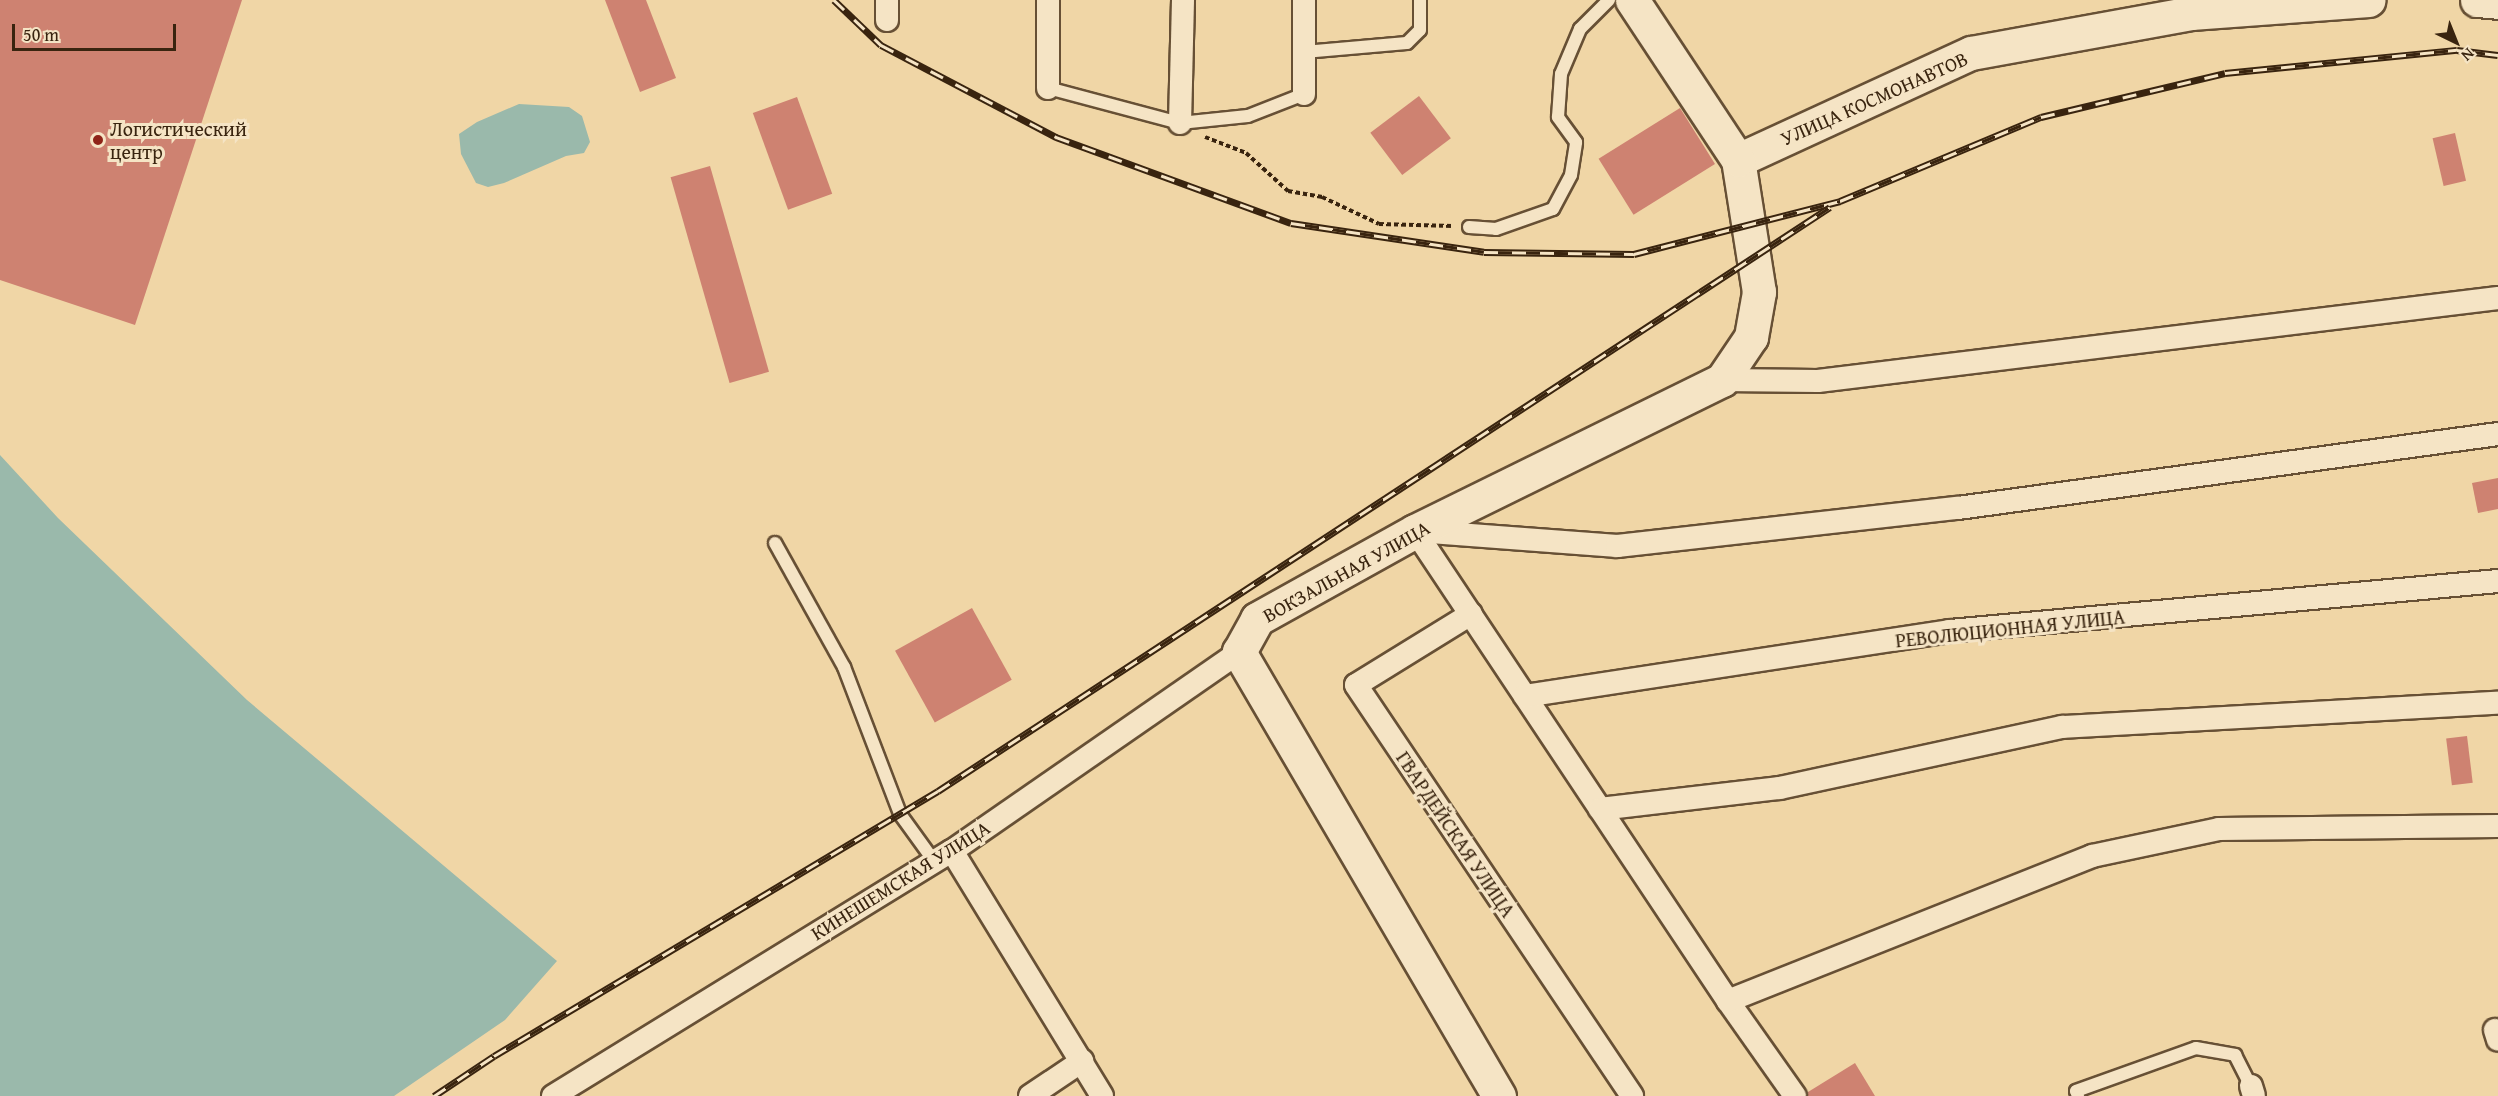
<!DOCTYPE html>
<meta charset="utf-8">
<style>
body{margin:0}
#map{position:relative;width:2498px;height:1096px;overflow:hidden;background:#f0d6a6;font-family:"Gentium Book Plus",serif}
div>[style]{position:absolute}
.water>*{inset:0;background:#9ab9ab}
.building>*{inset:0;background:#ce8271;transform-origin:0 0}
.path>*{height:4px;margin-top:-2px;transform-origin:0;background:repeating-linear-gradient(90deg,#39240f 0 4.5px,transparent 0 7.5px)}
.roads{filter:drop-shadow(2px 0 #675035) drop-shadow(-2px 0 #675035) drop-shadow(0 2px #675035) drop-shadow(0 -2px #675035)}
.lane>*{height:12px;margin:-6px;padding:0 6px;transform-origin:6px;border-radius:6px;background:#f5e4c5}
.street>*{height:22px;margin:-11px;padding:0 11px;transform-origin:11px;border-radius:11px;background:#f5e4c5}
.secondary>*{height:33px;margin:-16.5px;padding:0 16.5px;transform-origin:16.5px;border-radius:16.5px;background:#f5e4c5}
.rail>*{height:7px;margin-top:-3.5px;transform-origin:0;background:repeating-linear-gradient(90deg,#f5e4c5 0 14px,#39240f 0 28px);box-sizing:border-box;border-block:2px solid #39240f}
.dots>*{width:16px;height:16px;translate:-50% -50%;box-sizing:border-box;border:3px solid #f5e4c5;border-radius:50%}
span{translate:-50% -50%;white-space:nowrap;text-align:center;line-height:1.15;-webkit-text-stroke:6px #f5e4c5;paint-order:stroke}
.street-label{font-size:20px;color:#39240f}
.poi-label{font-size:20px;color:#39240f}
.left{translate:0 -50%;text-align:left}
.north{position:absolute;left:2426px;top:12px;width:60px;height:60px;-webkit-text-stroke:4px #f5e4c5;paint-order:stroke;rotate:137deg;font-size:16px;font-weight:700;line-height:24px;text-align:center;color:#39240f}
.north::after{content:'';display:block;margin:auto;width:21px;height:27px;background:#39240f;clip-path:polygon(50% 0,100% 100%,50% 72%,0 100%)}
.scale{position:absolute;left:12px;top:24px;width:164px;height:27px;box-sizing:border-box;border:3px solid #39240f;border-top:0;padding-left:8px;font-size:18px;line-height:21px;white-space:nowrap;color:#39240f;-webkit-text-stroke:4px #f5e4c5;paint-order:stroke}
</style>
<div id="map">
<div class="water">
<i style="clip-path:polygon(519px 104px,569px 107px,582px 116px,590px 142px,584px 153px,566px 156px,504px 183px,488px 187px,476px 183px,461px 154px,459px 134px,477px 122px)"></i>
<i style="clip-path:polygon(0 455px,58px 518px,247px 700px,557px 961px,505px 1020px,394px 1096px,0 1096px)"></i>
</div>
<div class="building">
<i style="clip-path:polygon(0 0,242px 0,135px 325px,0 280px)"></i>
<i style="clip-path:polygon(605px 0,646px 0,676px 78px,640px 92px)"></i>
<i style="left:1419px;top:96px;width:53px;height:61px;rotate:53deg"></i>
<i style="left:797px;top:97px;width:103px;height:47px;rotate:70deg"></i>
<i style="left:1680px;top:108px;width:66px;height:96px;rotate:58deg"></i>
<i style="left:2455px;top:133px;width:49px;height:23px;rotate:77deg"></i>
<i style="left:710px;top:166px;width:214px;height:41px;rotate:74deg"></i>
<i style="clip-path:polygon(2498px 478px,2498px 509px,2478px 513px,2472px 483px)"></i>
<i style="left:972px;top:608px;width:82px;height:88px;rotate:61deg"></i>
<i style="left:2467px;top:736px;width:47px;height:21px;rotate:83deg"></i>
<i style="clip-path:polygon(1855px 1063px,1875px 1096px,1808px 1096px,1808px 1092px)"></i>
</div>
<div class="path">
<i style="left:1205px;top:137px;width:44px;rotate:21.3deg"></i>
<i style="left:1246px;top:153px;width:57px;rotate:42.1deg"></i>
<i style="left:1288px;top:191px;width:35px;rotate:10deg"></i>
<i style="left:1322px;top:197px;width:63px;rotate:25.3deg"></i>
<i style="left:1379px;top:224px;width:74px;rotate:1.5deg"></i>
</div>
<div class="roads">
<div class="lane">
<i style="left:1304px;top:52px;width:103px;rotate:-5deg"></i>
<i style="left:1407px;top:43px;width:18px;rotate:-45deg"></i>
<i style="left:1420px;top:30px;width:30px;rotate:-90deg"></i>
<i style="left:1048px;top:88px;width:137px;rotate:14.9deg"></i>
<i style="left:1180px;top:123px;width:68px;rotate:-5.9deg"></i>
<i style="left:1248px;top:116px;width:60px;rotate:-21.4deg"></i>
<i style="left:1469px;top:227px;width:27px;rotate:4deg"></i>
<i style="left:1496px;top:229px;width:60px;rotate:-19.3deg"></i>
<i style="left:1553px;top:209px;width:38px;rotate:-62deg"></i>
<i style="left:1571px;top:175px;width:33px;rotate:-81deg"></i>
<i style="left:1576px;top:142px;width:31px;rotate:-126deg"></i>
<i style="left:1558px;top:117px;width:43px;rotate:-86deg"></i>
<i style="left:1561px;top:74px;width:49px;rotate:-67.1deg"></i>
<i style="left:1580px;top:29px;width:41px;rotate:-45deg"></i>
<i style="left:775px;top:543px;width:142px;rotate:60.9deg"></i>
<i style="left:844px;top:667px;width:157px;rotate:69.1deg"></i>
<i style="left:900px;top:814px;width:58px;rotate:54.1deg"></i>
<i style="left:2078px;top:1096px;width:5px;rotate:-112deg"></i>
<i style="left:2076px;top:1091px;width:127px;rotate:-19.7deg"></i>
<i style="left:2196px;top:1048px;width:40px;rotate:10deg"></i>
<i style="left:2235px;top:1055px;width:35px;rotate:63deg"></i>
</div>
<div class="street">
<i style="left:887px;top:0;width:20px;rotate:90deg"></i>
<i style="left:1304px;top:0;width:94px;rotate:90deg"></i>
<i style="left:1048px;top:88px;width:88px;rotate:-90deg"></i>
<i style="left:1180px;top:123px;width:123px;rotate:-88.6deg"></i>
<i style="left:1722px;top:380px;width:96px;rotate:0.6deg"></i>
<i style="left:1818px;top:381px;width:685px;rotate:-6.96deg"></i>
<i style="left:1415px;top:531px;width:565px;rotate:56.34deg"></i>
<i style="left:1728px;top:1001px;width:116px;rotate:54.8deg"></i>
<i style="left:1417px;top:531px;width:201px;rotate:4.3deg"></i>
<i style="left:1617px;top:546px;width:343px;rotate:-6.4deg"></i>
<i style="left:1958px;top:508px;width:545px;rotate:-7.8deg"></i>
<i style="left:1471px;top:614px;width:135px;rotate:148.3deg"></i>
<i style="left:1356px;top:685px;width:495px;rotate:56.1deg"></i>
<i style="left:1525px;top:696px;width:430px;rotate:-8.7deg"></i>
<i style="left:1950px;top:631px;width:550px;rotate:-5.21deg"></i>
<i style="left:1600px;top:809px;width:181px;rotate:-6.7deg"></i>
<i style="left:1780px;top:788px;width:289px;rotate:-12.2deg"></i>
<i style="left:2062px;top:727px;width:437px;rotate:-3.2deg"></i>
<i style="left:952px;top:851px;width:287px;rotate:58.5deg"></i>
<i style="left:1728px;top:1001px;width:392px;rotate:-21.7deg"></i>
<i style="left:2092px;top:856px;width:130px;rotate:-12deg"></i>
<i style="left:2219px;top:829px;width:279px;rotate:-0.6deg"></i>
<i style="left:2495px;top:1030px;width:10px;rotate:73deg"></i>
<i style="left:2251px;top:1086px;width:10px;rotate:73deg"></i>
<i style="left:553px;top:1096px;width:468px;rotate:-31.6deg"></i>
<i style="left:952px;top:851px;width:349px;rotate:-34.7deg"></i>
<i style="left:1030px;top:1096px;width:63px;rotate:-33.9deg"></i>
</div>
<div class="secondary">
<i style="left:2477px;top:0;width:21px;rotate:5deg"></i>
<i style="left:1738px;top:160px;width:256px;rotate:-24.7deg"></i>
<i style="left:1971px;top:53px;width:224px;rotate:-10.3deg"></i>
<i style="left:2191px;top:13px;width:178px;rotate:-4.2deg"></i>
<i style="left:1499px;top:1096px;width:515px;rotate:-120.35deg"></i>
<i style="left:1239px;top:652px;width:38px;rotate:-61deg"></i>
<i style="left:1257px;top:619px;width:181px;rotate:-29.1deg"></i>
<i style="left:1415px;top:531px;width:342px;rotate:-26.2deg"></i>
<i style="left:1722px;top:380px;width:52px;rotate:-56deg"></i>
<i style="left:1751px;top:337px;width:46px;rotate:-79.9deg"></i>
<i style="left:1759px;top:292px;width:134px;rotate:-99deg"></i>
<i style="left:1738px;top:160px;width:192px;rotate:-123.5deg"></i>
</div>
</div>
<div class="rail">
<i style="left:834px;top:0;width:65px;rotate:43.8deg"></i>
<i style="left:881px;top:45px;width:198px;rotate:27.7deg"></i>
<i style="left:1056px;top:137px;width:250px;rotate:20.1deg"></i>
<i style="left:1291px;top:223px;width:195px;rotate:8.5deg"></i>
<i style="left:1484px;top:252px;width:150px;rotate:0.8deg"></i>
<i style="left:1634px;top:254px;width:213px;rotate:-14.4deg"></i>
<i style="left:1840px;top:201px;width:218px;rotate:-22.7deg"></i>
<i style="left:2041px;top:117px;width:189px;rotate:-13.4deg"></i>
<i style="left:2225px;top:73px;width:233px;rotate:-5.7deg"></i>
<i style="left:2457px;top:50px;width:41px;rotate:7deg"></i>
<i style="left:434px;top:1096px;width:72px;rotate:-33.7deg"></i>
<i style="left:494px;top:1056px;width:517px;rotate:-30.83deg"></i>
<i style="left:938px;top:791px;width:1066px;rotate:-33.21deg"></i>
</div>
<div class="dots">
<i style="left:98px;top:140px;background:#8f2418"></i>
</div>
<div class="street-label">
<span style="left:1874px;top:98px;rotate:-24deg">УЛИЦА КОСМОНАВТОВ</span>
<span style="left:1346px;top:571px;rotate:-29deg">ВОКЗАЛЬНАЯ УЛИЦА</span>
<span style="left:2010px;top:628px;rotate:-6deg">РЕВОЛЮЦИОННАЯ УЛИЦА</span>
<span style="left:1456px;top:834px;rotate:56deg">ГВАРДЕЙСКАЯ УЛИЦА</span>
<span style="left:900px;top:880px;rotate:-32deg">КИНЕШЕМСКАЯ УЛИЦА</span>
</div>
<div class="poi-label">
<span class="left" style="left:110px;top:140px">Логистический<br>центр</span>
</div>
<div class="north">N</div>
<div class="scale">50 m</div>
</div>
